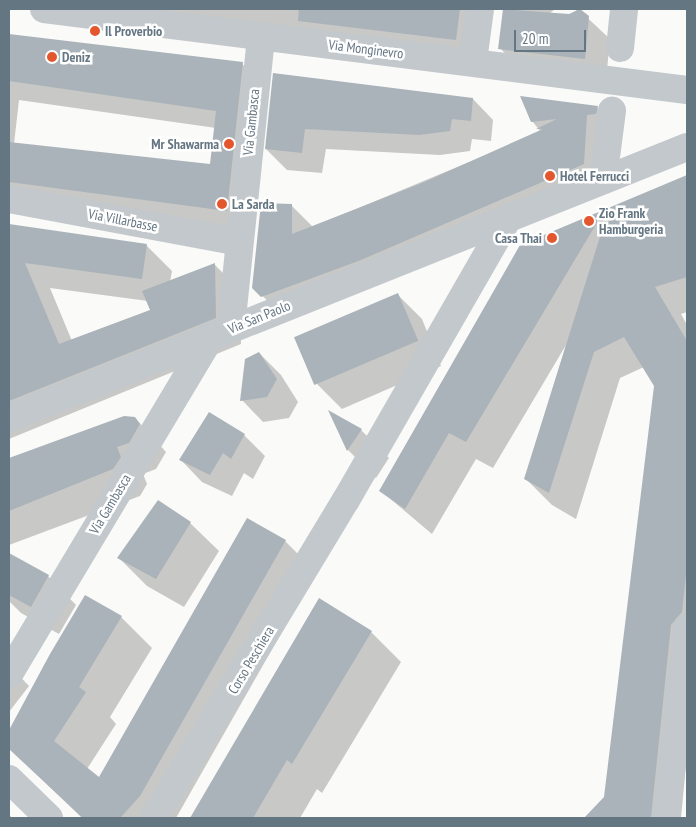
<!DOCTYPE html>
<style>
body{margin:0}
#map{position:relative;width:696px;height:827px;overflow:hidden;background:#fafaf8;font-family:"PT Sans Narrow",sans-serif}
div>[style]{position:absolute}
.shadow>*{inset:0;background:#0003}
.building>*{inset:0;background:#aab3b9;transform-origin:0 0}
.minor>*{height:28px;margin:-14px;padding:0 14px;transform-origin:14px;border-radius:14px;background:#c3c8cc}
.tram>*{height:1px;margin:-0.5px;padding:0 0.5px;transform-origin:0.5px;border-radius:0.5px;background:#a2aab0}
.dots>*{width:14px;height:14px;translate:-50% -50%;box-sizing:border-box;border:2px solid #fff;border-radius:50%}
span{translate:-50% -50%;white-space:nowrap;text-align:center;line-height:1.15;-webkit-text-stroke:5px #fff;paint-order:stroke}
.poi-label{font-size:14px;color:#657683;font-weight:700}
.left{translate:0 -50%;text-align:left}
.right{translate:-100% -50%;text-align:right}
.street-label{font-size:14px;color:#657683}
.frame{position:absolute;inset:0;border:10px solid #657683;pointer-events:none}
.scale{position:absolute;left:514px;top:30px;width:72px;height:22px;box-sizing:border-box;border:2px solid #657683;border-top:0;padding-left:6px;font-size:15px;line-height:18px;white-space:nowrap;color:#657683;-webkit-text-stroke:4px #fff;paint-order:stroke}
</style>
<div id="map">
<div class="shadow">
<i style="clip-path:polygon(30px 9px,489px 9px,482px 66px)"></i>
<i style="clip-path:polygon(504px 9px,555px 9px,550px 13px,570px 15px,578px 9px,610px 39px,606px 80px,521px 70px,500px 48px)"></i>
<i style="clip-path:polygon(evenodd,9px 35px,242px 64px,264px 85px,248px 232px,9px 201px,9px 35px,19px 100px,216px 128px,211px 165px,14px 144px,19px 100px)"></i>
<i style="clip-path:polygon(274px 75px,473px 99px,493px 120px,491px 141px,472px 139px,470px 151px,440px 155px,326px 149px,322px 173px,287px 170px,266px 149px)"></i>
<i style="clip-path:polygon(597px 107px,619px 129px,605px 186px,284px 318px,254px 287px,292px 206px,313px 227px,541px 132px,532px 121px)"></i>
<i style="clip-path:polygon(687px 177px,687px 312px,681px 314px,687px 325px,687px 754px,681px 818px,586px 818px,606px 798px,655px 385px,644px 367px,620px 378px,576px 519px,552px 505px,525px 478px,566px 345px,493px 468px,476px 459px,432px 534px,381px 491px,521px 246px)"></i>
<i style="clip-path:polygon(evenodd,9px 229px,146px 245px,172px 271px,170px 282px,215px 265px,240px 290px,241px 344px,9px 439px,9px 364px,35px 353px,9px 299px,9px 229px,50px 288px,148px 301px,152px 311px,72px 341px,50px 288px)"></i>
<i style="clip-path:polygon(398px 295px,422px 319px,441px 366px,342px 409px,317px 384px)"></i>
<i style="clip-path:polygon(259px 353px,281px 375px,298px 402px,289px 418px,263px 422px,242px 400px)"></i>
<i style="clip-path:polygon(331px 413px,361px 430px,389px 458px,376px 478px,348px 450px)"></i>
<i style="clip-path:polygon(124px 417px,135px 418px,166px 452px,156px 469px,143px 474px,147px 484px,140px 496px,9px 545px,9px 461px)"></i>
<i style="clip-path:polygon(244px 435px,265px 456px,253px 479px,244px 473px,232px 496px,202px 482px,181px 460px)"></i>
<i style="clip-path:polygon(190px 523px,219px 551px,184px 607px,147px 586px,119px 558px)"></i>
<i style="clip-path:polygon(285px 541px,316px 572px,176px 818px,82px 818px,9px 748px,9px 733px,86px 596px,121px 617px,152px 648px,110px 717px,116px 724px,87px 769px,99px 779px)"></i>
<i style="clip-path:polygon(10px 555px,48px 576px,76px 605px,59px 634px,21px 613px,9px 601px)"></i>
<i style="clip-path:polygon(319px 600px,371px 632px,401px 662px,322px 793px,317px 789px,300px 818px,191px 818px)"></i>
<i style="clip-path:polygon(9px 665px,29px 686px,9px 712px)"></i>
</div>
<div class="building">
<i style="clip-path:polygon(299px 9px,460px 9px,456px 40px,298px 21px)"></i>
<i style="clip-path:polygon(503px 9px,569px 14px,580px 9px,589px 16px,585px 59px,498px 49px)"></i>
<i style="clip-path:polygon(9px 34px,243px 62px,227px 211px,9px 182px,9px 142px,210px 164px,216px 111px,9px 81px)"></i>
<i style="clip-path:polygon(273px 73px,473px 98px,471px 121px,452px 119px,450px 131px,419px 135px,305px 129px,302px 153px,265px 149px)"></i>
<i style="clip-path:polygon(520px 96px,598px 106px,596px 114px,587px 115px,584px 164px,361px 260px,261px 297px,252px 288px,261px 203px,292px 204px,292px 234px,422px 183px,543px 129px,536px 129px,557px 119px,531px 122px)"></i>
<i style="clip-path:polygon(687px 175px,687px 277px,655px 287px,687px 341px,687px 565px,682px 612px,671px 625px,651px 818px,584px 818px,604px 797px,654px 386px,624px 337px,594px 352px,549px 493px,524px 479px,604px 224px,598px 221px,466px 442px,449px 433px,405px 509px,379px 491px,520px 245px)"></i>
<i style="clip-path:polygon(9px 224px,147px 244px,142px 279px,25px 263px,59px 344px,150px 310px,142px 291px,215px 263px,216px 318px,9px 401px)"></i>
<i style="left:398px;top:293px;width:52px;height:113px;rotate:67deg"></i>
<i style="clip-path:polygon(259px 352px,277px 379px,267px 397px,240px 401px,245px 359px)"></i>
<i style="clip-path:polygon(328px 410px,362px 429px,347px 451px)"></i>
<i style="clip-path:polygon(209px 412px,245px 434px,231px 459px,223px 453px,210px 475px,179px 460px)"></i>
<i style="clip-path:polygon(124px 416px,135px 417px,140px 424px,129px 443px,117px 447px,121px 457px,113px 469px,9px 511px,9px 458px)"></i>
<i style="clip-path:polygon(158px 500px,191px 522px,156px 579px,117px 558px)"></i>
<i style="clip-path:polygon(247px 518px,286px 540px,140px 796px,120px 818px,83px 818px,9px 749px,9px 730px,50px 654px,85px 595px,122px 616px,79px 687px,86px 692px,54px 741px,99px 777px)"></i>
<i style="clip-path:polygon(9px 553px,49px 575px,31px 607px,9px 595px)"></i>
<i style="clip-path:polygon(319px 598px,372px 631px,292px 764px,287px 760px,253px 818px,190px 818px)"></i>
</div>
<div class="minor">
<i style="left:44px;top:9px;width:648px;rotate:7.18deg"></i>
<i style="left:620px;top:48px;width:39px;rotate:-84deg"></i>
<i style="left:473px;top:61px;width:52px;rotate:-82.3deg"></i>
<i style="left:603px;top:180px;width:70px;rotate:-82.6deg"></i>
<i style="left:9px;top:199px;width:233px;rotate:10.6deg"></i>
<i style="left:231px;top:328px;width:293px;rotate:-84.1deg"></i>
<i style="left:9px;top:418px;width:730px;rotate:-21.79deg"></i>
<i style="left:9px;top:674px;width:395px;rotate:-59.1deg"></i>
<i style="left:9px;top:779px;width:56px;rotate:44.3deg"></i>
<i style="left:154px;top:818px;width:371px;rotate:-58.9deg"></i>
<i style="left:346px;top:500px;width:327px;rotate:-60.1deg"></i>
<i style="left:666px;top:818px;width:192px;rotate:-83.7deg"></i>
</div>
<div class="tram">
<i style="left:9px;top:816px;width:4px;rotate:34deg"></i>
</div>
<div class="dots">
<i style="left:95px;top:31px;background:#e4572e"></i>
<i style="left:52px;top:57px;background:#e4572e"></i>
<i style="left:229px;top:144px;background:#e4572e"></i>
<i style="left:550px;top:176px;background:#e4572e"></i>
<i style="left:222px;top:204px;background:#e4572e"></i>
<i style="left:589px;top:221px;background:#e4572e"></i>
<i style="left:552px;top:238px;background:#e4572e"></i>
</div>
<div class="poi-label">
<span class="left" style="left:105px;top:31px">Il Proverbio</span>
<span class="left" style="left:62px;top:57px">Deniz</span>
<span class="right" style="left:219px;top:144px">Mr Shawarma</span>
<span class="left" style="left:560px;top:176px">Hotel Ferrucci</span>
<span class="left" style="left:232px;top:204px">La Sarda</span>
<span class="left" style="left:599px;top:221px">Zio Frank<br>Hamburgeria</span>
<span class="right" style="left:542px;top:238px">Casa Thai</span>
</div>
<div class="street-label">
<span style="left:366px;top:49px;rotate:7deg">Via Monginevro</span>
<span style="left:251px;top:122px;rotate:-84deg">Via Gambasca</span>
<span style="left:123px;top:220px;rotate:11deg">Via Villarbasse</span>
<span style="left:259px;top:317px;rotate:-22deg">Via San Paolo</span>
<span style="left:110px;top:504px;rotate:-59deg">Via Gambasca</span>
<span style="left:251px;top:660px;rotate:-59deg">Corso Peschiera</span>
</div>
<div class="frame"></div>
<div class="scale">20 m</div>
</div>
